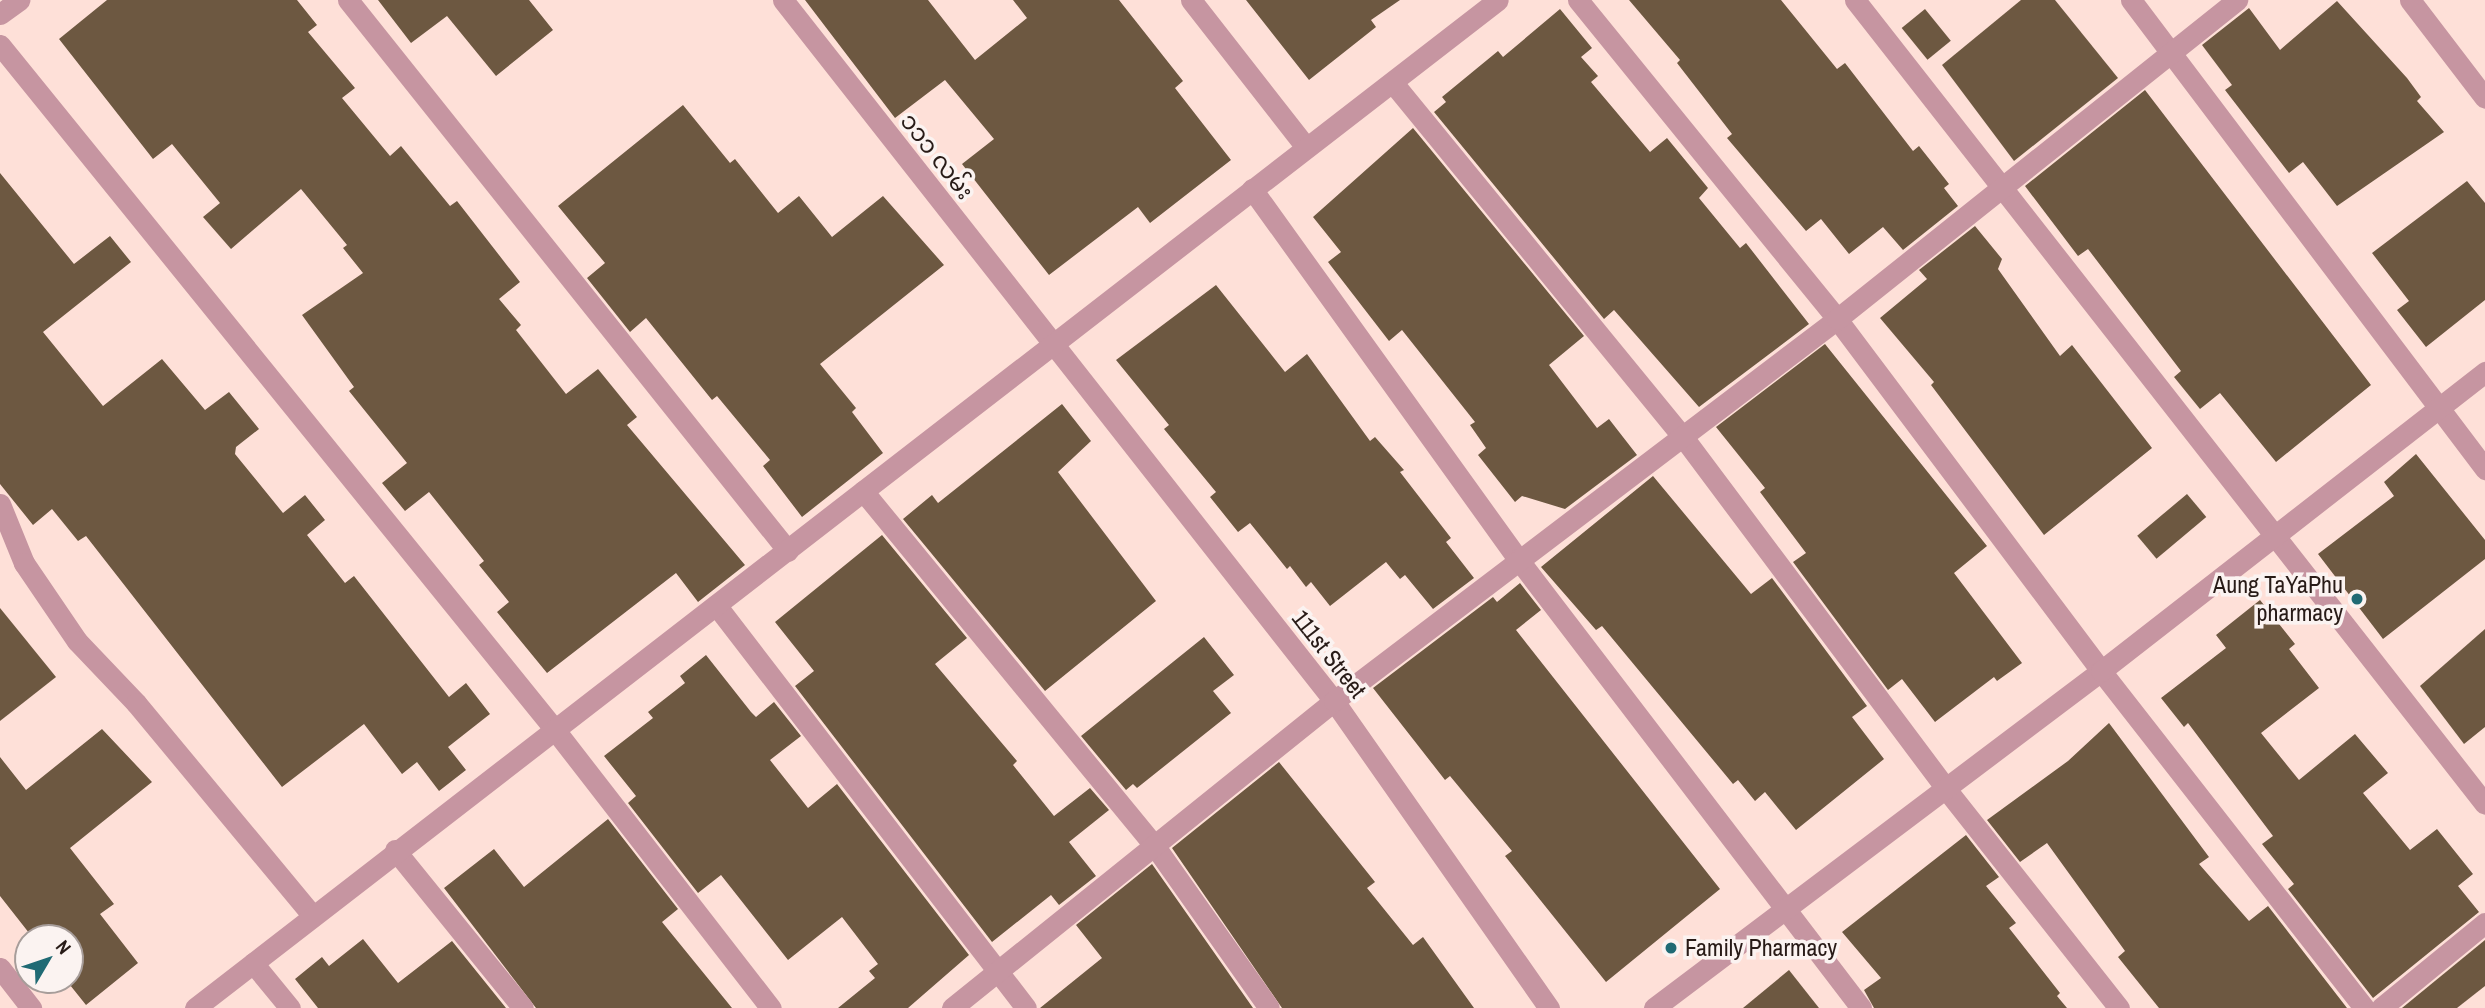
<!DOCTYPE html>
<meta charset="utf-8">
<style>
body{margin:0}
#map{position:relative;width:2485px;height:1008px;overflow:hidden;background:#fee0d8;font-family:"Archivo Narrow","Noto Sans Myanmar",sans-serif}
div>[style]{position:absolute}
.building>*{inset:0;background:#6d5841;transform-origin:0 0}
.street>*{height:21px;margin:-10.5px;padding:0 10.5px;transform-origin:10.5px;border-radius:10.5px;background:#c695a1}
.dots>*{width:19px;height:19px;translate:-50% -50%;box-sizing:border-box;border:4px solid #fbf3f1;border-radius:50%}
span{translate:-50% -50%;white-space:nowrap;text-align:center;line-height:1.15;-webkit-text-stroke:7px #fbf3f1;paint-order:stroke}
.street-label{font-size:24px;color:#281b17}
.poi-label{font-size:24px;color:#281b17}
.right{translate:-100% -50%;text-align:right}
.left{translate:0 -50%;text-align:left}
.north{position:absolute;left:14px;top:924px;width:70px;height:70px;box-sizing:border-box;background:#fbf3f1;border:2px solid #a79d9a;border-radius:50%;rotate:51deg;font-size:19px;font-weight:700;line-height:28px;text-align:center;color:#281b17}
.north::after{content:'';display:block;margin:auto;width:24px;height:32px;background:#206a74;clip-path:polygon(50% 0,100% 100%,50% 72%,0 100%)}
</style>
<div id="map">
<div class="building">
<i style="clip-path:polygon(107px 0,297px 0,317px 25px,308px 32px,355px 88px,342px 98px,390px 156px,401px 146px,450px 206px,457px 201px,520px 282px,499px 299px,521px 325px,516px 330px,566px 394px,598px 369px,637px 417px,627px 425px,745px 565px,698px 602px,676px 573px,547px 673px,497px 612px,509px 602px,479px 565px,484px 561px,429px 492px,405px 511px,382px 483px,407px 463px,349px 391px,354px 387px,302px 315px,363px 273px,343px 248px,347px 245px,301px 189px,231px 249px,203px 217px,220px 203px,172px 144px,153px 159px,59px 39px)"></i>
<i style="clip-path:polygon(378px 0,529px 0,553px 30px,496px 76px,447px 16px,411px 43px)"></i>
<i style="clip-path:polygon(805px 0,928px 0,975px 60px,1027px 18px,1013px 0,1119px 0,1183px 81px,1175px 88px,1231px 160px,1150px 223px,1138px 207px,1049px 275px,962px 164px,994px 139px,945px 80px,895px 118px)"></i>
<i style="clip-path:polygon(1246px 0,1400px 0,1371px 20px,1376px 27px,1309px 80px)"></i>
<i style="clip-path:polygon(1629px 0,1781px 0,1837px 69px,1845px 63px,1913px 151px,1919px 146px,1949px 184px,1944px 188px,1958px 206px,1903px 250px,1883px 227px,1849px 254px,1821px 219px,1806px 231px,1727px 138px,1732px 134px,1677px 63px,1680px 60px)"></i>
<i style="clip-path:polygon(2021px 0,2055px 0,2118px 78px,2014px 161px,1942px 65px)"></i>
<i style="clip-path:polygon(2337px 1px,2407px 78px,2421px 97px,2417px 101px,2444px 132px,2337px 206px,2303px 162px,2289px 173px,2225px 90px,2232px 85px,2202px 45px,2249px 8px,2280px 50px)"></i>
<i style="clip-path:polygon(1560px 9px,1592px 48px,1581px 57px,1598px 76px,1591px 82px,1650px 152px,1667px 138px,1708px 188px,1699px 198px,1740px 248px,1746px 243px,1809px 324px,1699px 407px,1614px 310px,1604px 319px,1434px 112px,1446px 102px,1442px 97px,1498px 51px,1503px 57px)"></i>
<i style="left:1925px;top:9px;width:41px;height:30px;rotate:51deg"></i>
<i style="clip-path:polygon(2145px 90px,2371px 385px,2276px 462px,2220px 393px,2200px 409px,2174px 377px,2181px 371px,2088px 249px,2078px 256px,2025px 186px)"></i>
<i style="clip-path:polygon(683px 105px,730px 163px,735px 159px,778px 213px,799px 196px,832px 237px,883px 196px,944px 265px,820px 364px,856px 408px,852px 412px,883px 453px,802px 517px,763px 466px,770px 460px,717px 396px,712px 400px,646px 318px,630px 332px,587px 278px,605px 263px,558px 206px)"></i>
<i style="clip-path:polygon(1413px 128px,1584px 336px,1549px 365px,1597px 428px,1609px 419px,1637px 455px,1565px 509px,1522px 496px,1515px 502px,1478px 455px,1486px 448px,1470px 425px,1475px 422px,1402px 330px,1389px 341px,1328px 262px,1341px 252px,1313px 217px)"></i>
<i style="clip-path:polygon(0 173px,74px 264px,110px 236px,131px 262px,43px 332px,103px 406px,162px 359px,205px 410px,229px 392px,259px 429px,236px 447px,235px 454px,283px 513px,305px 495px,325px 520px,307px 535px,345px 583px,354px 576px,449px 697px,466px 683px,490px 714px,448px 747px,466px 770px,439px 791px,417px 762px,402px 774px,364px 724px,282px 787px,86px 536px,78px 541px,52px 509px,33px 525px,0 484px)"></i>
<i style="clip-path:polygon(2467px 181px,2485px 203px,2485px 300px,2426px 347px,2397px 310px,2409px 301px,2372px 253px)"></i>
<i style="clip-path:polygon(1975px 226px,2002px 259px,1998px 269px,2060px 356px,2072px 345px,2152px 448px,2044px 535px,1931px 385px,1934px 382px,1880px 318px,1927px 279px,1919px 270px)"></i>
<i style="clip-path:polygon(1216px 285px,1285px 372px,1307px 354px,1370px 441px,1375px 437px,1404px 470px,1400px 472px,1451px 538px,1446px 542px,1474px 578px,1433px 609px,1405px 575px,1400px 579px,1386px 562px,1330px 606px,1311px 582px,1306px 587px,1290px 566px,1287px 569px,1250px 523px,1238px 532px,1210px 497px,1216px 492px,1164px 429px,1169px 425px,1116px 360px)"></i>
<i style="clip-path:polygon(1825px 344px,1987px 546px,1954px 573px,2022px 663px,1997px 681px,1994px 677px,1935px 722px,1902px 679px,1888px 690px,1793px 562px,1806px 553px,1760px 492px,1765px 488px,1716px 427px)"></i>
<i style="clip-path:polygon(1062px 404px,1091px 441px,1058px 472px,1156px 601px,1045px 691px,903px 519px,932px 495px,938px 503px)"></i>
<i style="clip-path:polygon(2416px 454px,2485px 540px,2485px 559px,2383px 639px,2318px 554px,2394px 496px,2384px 482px)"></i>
<i style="clip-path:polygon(1653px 476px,1751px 594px,1772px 578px,1867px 706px,1852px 717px,1884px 759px,1796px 830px,1765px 792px,1755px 801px,1738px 780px,1733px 784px,1602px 626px,1596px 630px,1541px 567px)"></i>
<i style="left:2187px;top:494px;width:30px;height:65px;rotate:50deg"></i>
<i style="clip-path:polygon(882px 535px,967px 638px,935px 664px,1017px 761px,1013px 765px,1054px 816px,1090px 788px,1109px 810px,1069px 842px,1096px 876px,1059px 905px,1051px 895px,992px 942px,795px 686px,814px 671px,775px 622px)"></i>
<i style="clip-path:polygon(1520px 583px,1541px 610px,1516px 630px,1720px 889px,1606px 982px,1505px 856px,1512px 851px,1450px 776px,1445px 780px,1373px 688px,1493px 597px,1497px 602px)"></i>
<i style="clip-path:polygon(2260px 600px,2295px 644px,2289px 649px,2319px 688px,2261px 733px,2299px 780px,2355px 734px,2388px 773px,2363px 793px,2410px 850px,2437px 829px,2473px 874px,2458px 886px,2479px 912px,2373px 998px,2288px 889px,2294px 884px,2262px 844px,2273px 836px,2188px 723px,2184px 727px,2161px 698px,2226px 648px,2216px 635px)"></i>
<i style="clip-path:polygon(0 608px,56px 677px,0 721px)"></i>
<i style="clip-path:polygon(2485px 629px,2485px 727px,2464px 744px,2420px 686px)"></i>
<i style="clip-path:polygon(1204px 637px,1234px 675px,1213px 691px,1231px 713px,1137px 788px,1133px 784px,1126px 790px,1081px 736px)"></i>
<i style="clip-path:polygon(706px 655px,751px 712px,756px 717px,774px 702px,801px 736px,770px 760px,808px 808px,837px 784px,969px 955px,908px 1008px,838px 1008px,875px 978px,869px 971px,878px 964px,842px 917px,788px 960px,721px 875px,698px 893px,628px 803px,636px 796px,604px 756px,653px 718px,648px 712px,685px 683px,680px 676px)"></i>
<i style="clip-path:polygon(2109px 723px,2209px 857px,2199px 864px,2249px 921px,2268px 906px,2347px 1008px,2159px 1008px,2118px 957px,2125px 951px,2047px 843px,2020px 862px,1987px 820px,2068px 761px)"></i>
<i style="clip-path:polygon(102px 729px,152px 782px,70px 848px,114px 904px,100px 914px,138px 963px,86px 1005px,66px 980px,70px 938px,33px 938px,0 896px,0 757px,26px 790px)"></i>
<i style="clip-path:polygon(1279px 762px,1375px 882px,1367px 888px,1413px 945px,1423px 937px,1474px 1008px,1282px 1008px,1172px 848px)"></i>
<i style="clip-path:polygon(608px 819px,678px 909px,662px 922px,732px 1008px,536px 1008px,444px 888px,494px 849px,524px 887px)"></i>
<i style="clip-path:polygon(1966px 835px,1999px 877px,1986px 886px,2016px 923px,2009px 928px,2060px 993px,2057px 996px,2067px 1008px,1874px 1008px,1864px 990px,1881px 978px,1842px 932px)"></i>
<i style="clip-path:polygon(1152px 864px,1253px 1008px,1040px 1008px,1102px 958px,1076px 925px)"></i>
<i style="clip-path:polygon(363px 939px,398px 983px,452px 941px,506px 1008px,318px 1008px,295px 979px,322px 957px,329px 966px)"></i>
<i style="clip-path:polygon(2485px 940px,2485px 986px,2457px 1008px,2402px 1008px)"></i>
<i style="clip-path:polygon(1789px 970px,1819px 1008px,1743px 1008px)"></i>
</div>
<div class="street">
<i style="left:348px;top:0;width:705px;rotate:51.39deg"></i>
<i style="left:783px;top:0;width:892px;rotate:51.83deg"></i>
<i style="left:1334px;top:701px;width:375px;rotate:55deg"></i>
<i style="left:1191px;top:0;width:185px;rotate:52deg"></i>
<i style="left:1578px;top:0;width:411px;rotate:50.9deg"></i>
<i style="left:1837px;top:319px;width:440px;rotate:53.1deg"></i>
<i style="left:2101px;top:671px;width:427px;rotate:52deg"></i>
<i style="left:1855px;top:0;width:1021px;rotate:51.92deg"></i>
<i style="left:2131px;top:0;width:588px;rotate:52.95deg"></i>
<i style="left:2410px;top:0;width:123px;rotate:52.6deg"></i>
<i style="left:0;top:14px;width:24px;rotate:-36deg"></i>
<i style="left:0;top:45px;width:882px;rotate:50.98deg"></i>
<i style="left:555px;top:730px;width:352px;rotate:52.2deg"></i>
<i style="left:1393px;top:83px;width:458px;rotate:50.7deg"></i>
<i style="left:1683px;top:437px;width:439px;rotate:53.2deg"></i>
<i style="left:1946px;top:789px;width:279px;rotate:51.7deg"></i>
<i style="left:1252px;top:189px;width:456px;rotate:54.3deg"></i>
<i style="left:1518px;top:559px;width:565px;rotate:52.62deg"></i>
<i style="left:863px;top:491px;width:458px;rotate:50.6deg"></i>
<i style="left:1154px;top:845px;width:199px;rotate:54.8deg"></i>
<i style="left:0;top:504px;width:64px;rotate:67.9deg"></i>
<i style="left:24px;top:563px;width:94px;rotate:55.8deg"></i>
<i style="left:77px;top:641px;width:86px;rotate:46.4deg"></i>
<i style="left:136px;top:703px;width:276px;rotate:50.3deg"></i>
<i style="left:716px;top:605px;width:508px;rotate:52.43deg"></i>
<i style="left:395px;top:850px;width:203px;rotate:51deg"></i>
<i style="left:253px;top:963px;width:58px;rotate:50.6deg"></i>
<i style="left:0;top:968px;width:51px;rotate:52.2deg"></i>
<i style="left:195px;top:1008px;width:1647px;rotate:-37.73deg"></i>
<i style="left:952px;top:1008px;width:490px;rotate:-38.8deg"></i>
<i style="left:1334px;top:701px;width:632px;rotate:-37.21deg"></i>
<i style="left:1837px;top:319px;width:512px;rotate:-38.57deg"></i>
<i style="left:1654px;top:1008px;width:560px;rotate:-37.01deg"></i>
<i style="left:2101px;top:671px;width:487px;rotate:-37.9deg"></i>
<i style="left:2381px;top:1008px;width:134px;rotate:-39.3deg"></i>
</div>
<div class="dots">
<i style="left:2357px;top:599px;background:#206a74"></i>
<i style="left:1671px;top:948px;background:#206a74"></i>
</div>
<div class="street-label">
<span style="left:937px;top:156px;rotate:52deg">၁၁၁ လမ်း</span>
<span style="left:1329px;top:654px;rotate:52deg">111st Street</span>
</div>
<div class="poi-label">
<span class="right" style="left:2343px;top:599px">Aung TaYaPhu<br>pharmacy</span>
<span class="left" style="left:1685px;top:948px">Family Pharmacy</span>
</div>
<div class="north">N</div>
</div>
